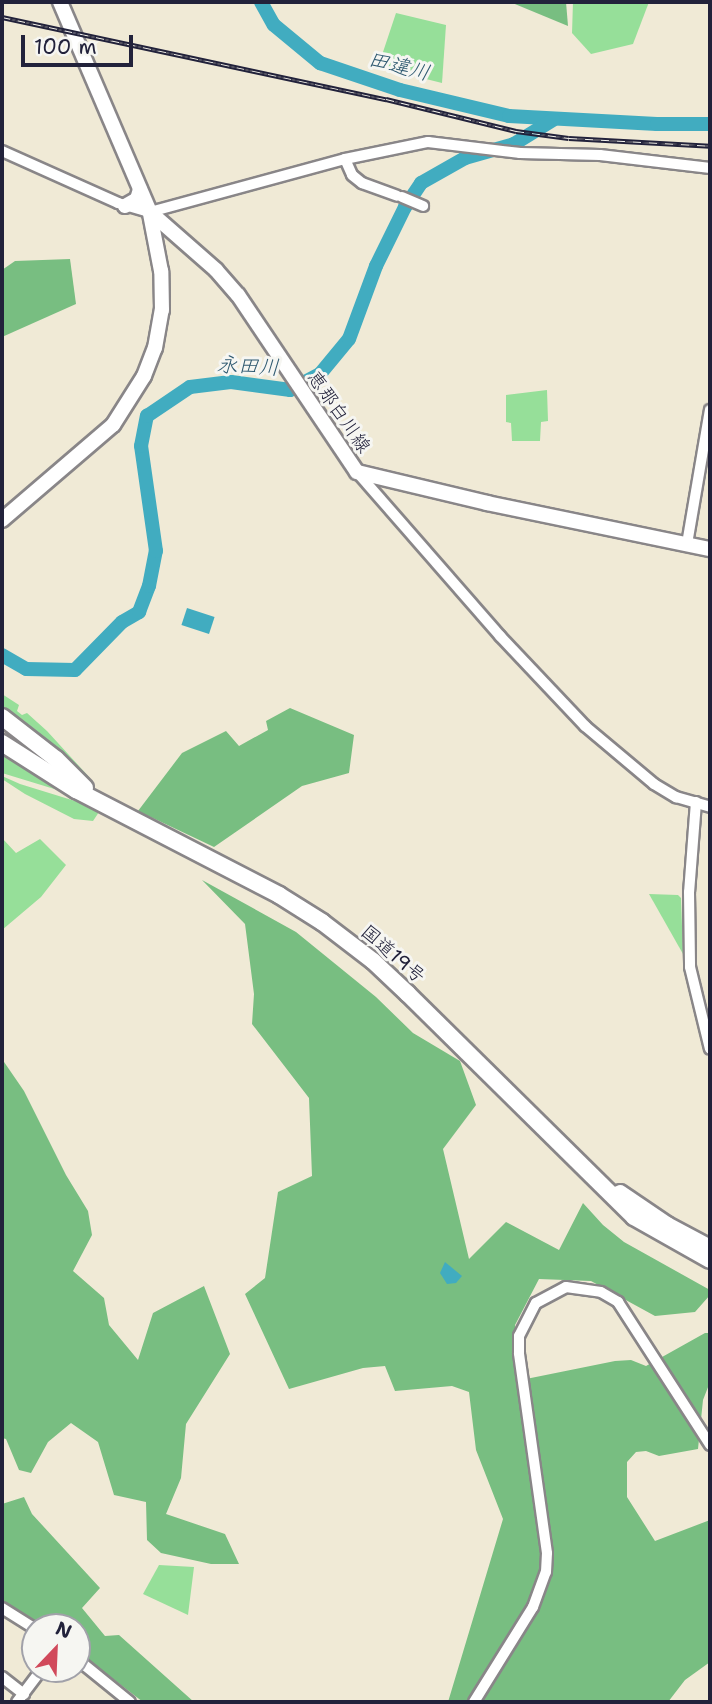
<!DOCTYPE html>
<meta charset="utf-8">
<style>
body{margin:0}
#map{position:relative;width:712px;height:1704px;overflow:hidden;background:#f0ead6;font-family:"Shantell Sans","Klee One",sans-serif}
div>[style]{position:absolute}
.green>*{inset:0;background:#96df99}
.forest>*{inset:0;background:#78be81}
.water>*{inset:0;background:#41acc0;transform-origin:0 0}
.river>*{height:14px;margin:-7px;padding:0 7px;transform-origin:7px;border-radius:7px;background:#41acc0}
.roads{filter:drop-shadow(2px 0 #898688) drop-shadow(-2px 0 #898688) drop-shadow(0 2px #898688) drop-shadow(0 -2px #898688)}
.minor>*{height:10px;margin:-5px;padding:0 5px;transform-origin:5px;border-radius:5px;background:#fff}
.major>*{height:14px;margin:-7px;padding:0 7px;transform-origin:7px;border-radius:7px;background:#fff}
.highway>*{height:16px;margin:-8px;padding:0 8px;transform-origin:8px;border-radius:8px;background:#fff}
.rail>*{height:5px;margin-top:-2.5px;transform-origin:0;background:repeating-linear-gradient(90deg,#f6f6f2 0 8px,#22223b 0 16px);box-sizing:border-box;border-block:2px solid #22223b}
span{translate:-50% -50%;white-space:nowrap;text-align:center;line-height:1.15;-webkit-text-stroke:6px #f6f6f2;paint-order:stroke}
.street-label{font-size:19px;color:#22223b}
.water-label{font-size:21px;color:#2e5970;font-style:italic}
.frame{position:absolute;inset:0;border:4px solid #22223b;pointer-events:none}
.north{position:absolute;left:21px;top:1613px;width:70px;height:70px;box-sizing:border-box;background:#f6f6f2;border:2px solid #a1a1a9;border-radius:50%;rotate:23deg;font-size:19px;font-weight:700;line-height:28px;text-align:center;color:#22223b}
.north::after{content:'';display:block;margin:auto;width:24px;height:32px;background:#d1495b;clip-path:polygon(50% 0,100% 100%,50% 72%,0 100%)}
.scale{position:absolute;left:21px;top:35px;width:112px;height:32px;box-sizing:border-box;border:4px solid #22223b;border-top:0;padding-left:9px;font-size:21px;line-height:24px;white-space:nowrap;color:#22223b;-webkit-text-stroke:5px #f6f6f2;paint-order:stroke}
</style>
<div id="map">
<div class="green">
<i style="clip-path:polygon(573px 2px,649px 2px,633px 44px,591px 54px,572px 33px)"></i>
<i style="clip-path:polygon(396px 13px,446px 25px,442px 83px,378px 67px)"></i>
<i style="clip-path:polygon(547px 390px,548px 421px,541px 422px,540px 441px,512px 441px,511px 423px,506px 422px,506px 395px)"></i>
<i style="clip-path:polygon(2px 694px,19px 705px,17px 711px,22px 715px,27px 713px,47px 731px,90px 778px,91px 789px,2px 713px)"></i>
<i style="clip-path:polygon(2px 755px,32px 772px,87px 799px,2px 773px)"></i>
<i style="clip-path:polygon(2px 776px,20px 784px,101px 809px,93px 821px,74px 819px,25px 794px,2px 779px)"></i>
<i style="clip-path:polygon(2px 838px,16px 853px,40px 839px,66px 865px,41px 897px,2px 930px)"></i>
<i style="clip-path:polygon(649px 894px,678px 895px,681px 898px,683px 954px)"></i>
<i style="clip-path:polygon(159px 1565px,194px 1567px,188px 1615px,143px 1594px)"></i>
</div>
<div class="forest">
<i style="clip-path:polygon(510px 2px,566px 2px,568px 26px)"></i>
<i style="clip-path:polygon(70px 259px,76px 304px,2px 337px,2px 270px,15px 261px)"></i>
<i style="clip-path:polygon(290px 708px,354px 735px,349px 773px,302px 786px,214px 847px,138px 811px,182px 753px,226px 731px,239px 746px,268px 730px,266px 721px)"></i>
<i style="clip-path:polygon(202px 880px,296px 932px,376px 997px,413px 1033px,460px 1061px,476px 1105px,443px 1149px,469px 1259px,506px 1222px,559px 1250px,583px 1203px,603px 1225px,624px 1242px,710px 1290px,710px 1295px,695px 1312px,655px 1316px,591px 1281px,539px 1279px,515px 1325px,521px 1380px,615px 1361px,631px 1360px,646px 1366px,705px 1333px,710px 1333px,710px 1382px,703px 1400px,698px 1449px,659px 1456px,646px 1451px,636px 1452px,627px 1462px,627px 1497px,655px 1541px,710px 1520px,710px 1662px,685px 1680px,668px 1702px,448px 1702px,503px 1519px,476px 1450px,469px 1392px,452px 1386px,395px 1391px,385px 1366px,363px 1368px,289px 1389px,245px 1294px,265px 1278px,278px 1192px,312px 1176px,309px 1098px,252px 1024px,254px 994px,245px 924px)"></i>
<i style="clip-path:polygon(2px 1059px,24px 1091px,66px 1175px,88px 1211px,92px 1235px,73px 1271px,104px 1298px,109px 1325px,138px 1360px,153px 1313px,204px 1286px,230px 1354px,186px 1424px,181px 1478px,166px 1514px,225px 1534px,239px 1564px,211px 1564px,161px 1553px,147px 1540px,146px 1502px,114px 1495px,98px 1442px,71px 1423px,48px 1442px,31px 1473px,19px 1470px,6px 1439px,2px 1438px)"></i>
<i style="clip-path:polygon(24px 1497px,32px 1514px,100px 1588px,82px 1608px,105px 1636px,119px 1635px,194px 1702px,143px 1702px,77px 1651px,77px 1627px,42px 1627px,2px 1604px,2px 1504px)"></i>
</div>
<div class="water">
<i style="left:187px;top:608px;width:29px;height:18px;rotate:18deg"></i>
<i style="clip-path:polygon(445px 1262px,462px 1276px,456px 1283px,447px 1284px,440px 1273px)"></i>
</div>
<div class="river">
<i style="left:261px;top:2px;width:26px;rotate:61deg"></i>
<i style="left:274px;top:25px;width:60px;rotate:39.6deg"></i>
<i style="left:320px;top:63px;width:84px;rotate:18.6deg"></i>
<i style="left:400px;top:90px;width:112px;rotate:13.4deg"></i>
<i style="left:509px;top:116px;width:148px;rotate:3.1deg"></i>
<i style="left:657px;top:124px;width:53px"></i>
<i style="left:2px;top:655px;width:28px;rotate:30deg"></i>
<i style="left:26px;top:669px;width:49px;rotate:1.2deg"></i>
<i style="left:75px;top:670px;width:67px;rotate:-45.6deg"></i>
<i style="left:122px;top:622px;width:20px;rotate:-30deg"></i>
<i style="left:139px;top:612px;width:28px;rotate:-69deg"></i>
<i style="left:149px;top:586px;width:36px;rotate:-79deg"></i>
<i style="left:156px;top:551px;width:106px;rotate:-98.1deg"></i>
<i style="left:141px;top:446px;width:31px;rotate:-79deg"></i>
<i style="left:147px;top:416px;width:52px;rotate:-34deg"></i>
<i style="left:190px;top:387px;width:41px;rotate:-7deg"></i>
<i style="left:231px;top:382px;width:60px;rotate:7.7deg"></i>
<i style="left:290px;top:390px;width:34px;rotate:-28deg"></i>
<i style="left:320px;top:374px;width:45px;rotate:-50.4deg"></i>
<i style="left:349px;top:339px;width:78px;rotate:-69.7deg"></i>
<i style="left:376px;top:266px;width:66px;rotate:-63.8deg"></i>
<i style="left:405px;top:207px;width:29px;rotate:-56deg"></i>
<i style="left:421px;top:183px;width:51px;rotate:-29.6deg"></i>
<i style="left:465px;top:158px;width:51px;rotate:-15.9deg"></i>
<i style="left:514px;top:144px;width:46px;rotate:-31.6deg"></i>
</div>
<div class="roads">
<div class="minor">
<i style="left:2px;top:151px;width:127px;rotate:24.1deg"></i>
<i style="left:118px;top:203px;width:33px;rotate:16deg"></i>
<i style="left:150px;top:212px;width:202px;rotate:-15.2deg"></i>
<i style="left:345px;top:159px;width:85px;rotate:-11.6deg"></i>
<i style="left:428px;top:142px;width:93px;rotate:6.8deg"></i>
<i style="left:520px;top:153px;width:80px;rotate:1.4deg"></i>
<i style="left:600px;top:155px;width:111px;rotate:6.7deg"></i>
<i style="left:345px;top:159px;width:17px;rotate:66deg"></i>
<i style="left:352px;top:175px;width:13px;rotate:39deg"></i>
<i style="left:362px;top:183px;width:37px;rotate:20deg"></i>
<i style="left:402px;top:197px;width:23px;rotate:23deg"></i>
<i style="left:357px;top:472px;width:218px;rotate:48.9deg"></i>
<i style="left:500px;top:636px;width:124px;rotate:46.6deg"></i>
<i style="left:585px;top:726px;width:90px;rotate:40deg"></i>
<i style="left:654px;top:784px;width:26px;rotate:31deg"></i>
<i style="left:676px;top:797px;width:35px;rotate:16deg"></i>
<i style="left:687px;top:544px;width:136px;rotate:-80.3deg"></i>
<i style="left:696px;top:802px;width:90px;rotate:94.4deg"></i>
<i style="left:689px;top:892px;width:75px;rotate:89.2deg"></i>
<i style="left:690px;top:967px;width:84px;rotate:76.3deg"></i>
<i style="left:2px;top:1608px;width:39px;rotate:32deg"></i>
<i style="left:77px;top:1659px;width:68px;rotate:39.1deg"></i>
<i style="left:2px;top:1677px;width:28px;rotate:38deg"></i>
<i style="left:17px;top:1702px;width:41px;rotate:-52.9deg"></i>
<i style="left:474px;top:1702px;width:112px;rotate:-58.2deg"></i>
<i style="left:533px;top:1607px;width:37px;rotate:-70deg"></i>
<i style="left:546px;top:1572px;width:19px;rotate:-87deg"></i>
<i style="left:547px;top:1553px;width:202px;rotate:-98deg"></i>
<i style="left:519px;top:1353px;width:17px;rotate:-90deg"></i>
<i style="left:519px;top:1336px;width:37px;rotate:-63deg"></i>
<i style="left:536px;top:1303px;width:34px;rotate:-28deg"></i>
<i style="left:566px;top:1287px;width:35px;rotate:8deg"></i>
<i style="left:601px;top:1292px;width:20px;rotate:30deg"></i>
<i style="left:618px;top:1302px;width:170px;rotate:57.2deg"></i>
</div>
<div class="major">
<i style="left:60px;top:2px;width:228px;rotate:66.8deg"></i>
<i style="left:150px;top:212px;width:88px;rotate:41.3deg"></i>
<i style="left:216px;top:270px;width:33px;rotate:49deg"></i>
<i style="left:238px;top:295px;width:213px;rotate:56.1deg"></i>
<i style="left:357px;top:472px;width:134px;rotate:13.4deg"></i>
<i style="left:487px;top:503px;width:228px;rotate:11.7deg"></i>
<i style="left:125px;top:206px;width:14px;rotate:-30deg"></i>
<i style="left:137px;top:199px;width:10px;rotate:-73deg"></i>
<i style="left:2px;top:520px;width:146px;rotate:-40.6deg"></i>
<i style="left:113px;top:425px;width:58px;rotate:-57.7deg"></i>
<i style="left:144px;top:376px;width:30px;rotate:-69deg"></i>
<i style="left:155px;top:348px;width:39px;rotate:-80deg"></i>
<i style="left:162px;top:310px;width:39px;rotate:-91deg"></i>
<i style="left:161px;top:271px;width:58px;rotate:-100.9deg"></i>
</div>
<div class="highway">
<i style="left:2px;top:717px;width:68px;rotate:37.9deg"></i>
<i style="left:56px;top:759px;width:41px;rotate:45deg"></i>
<i style="left:2px;top:743px;width:88px;rotate:32.4deg"></i>
<i style="left:76px;top:790px;width:229px;rotate:27.3deg"></i>
<i style="left:279px;top:895px;width:51px;rotate:32.1deg"></i>
<i style="left:322px;top:922px;width:64px;rotate:37.4deg"></i>
<i style="left:373px;top:961px;width:48px;rotate:43.3deg"></i>
<i style="left:408px;top:994px;width:317px;rotate:44.6deg"></i>
<i style="left:634px;top:1217px;width:87px;rotate:29.5deg"></i>
<i style="left:620px;top:1193px;width:57px;rotate:34.2deg"></i>
<i style="left:667px;top:1225px;width:49px;rotate:28.1deg"></i>
</div>
</div>
<div class="rail">
<i style="left:2px;top:17px;width:393px;rotate:12.1deg"></i>
<i style="left:386px;top:99px;width:134px;rotate:13.8deg"></i>
<i style="left:516px;top:131px;width:53px;rotate:7.5deg"></i>
<i style="left:569px;top:138px;width:141px;rotate:3.2deg"></i>
</div>
<div class="street-label">
<span style="left:339px;top:412px;rotate:55deg">恵那白川線</span>
<span style="left:393px;top:954px;rotate:41deg">国道19号</span>
</div>
<div class="water-label">
<span style="left:399px;top:66px;rotate:14deg">田違川</span>
<span style="left:248px;top:366px;rotate:3deg">永田川</span>
</div>
<div class="frame"></div>
<div class="north">N</div>
<div class="scale">100 m</div>
</div>
